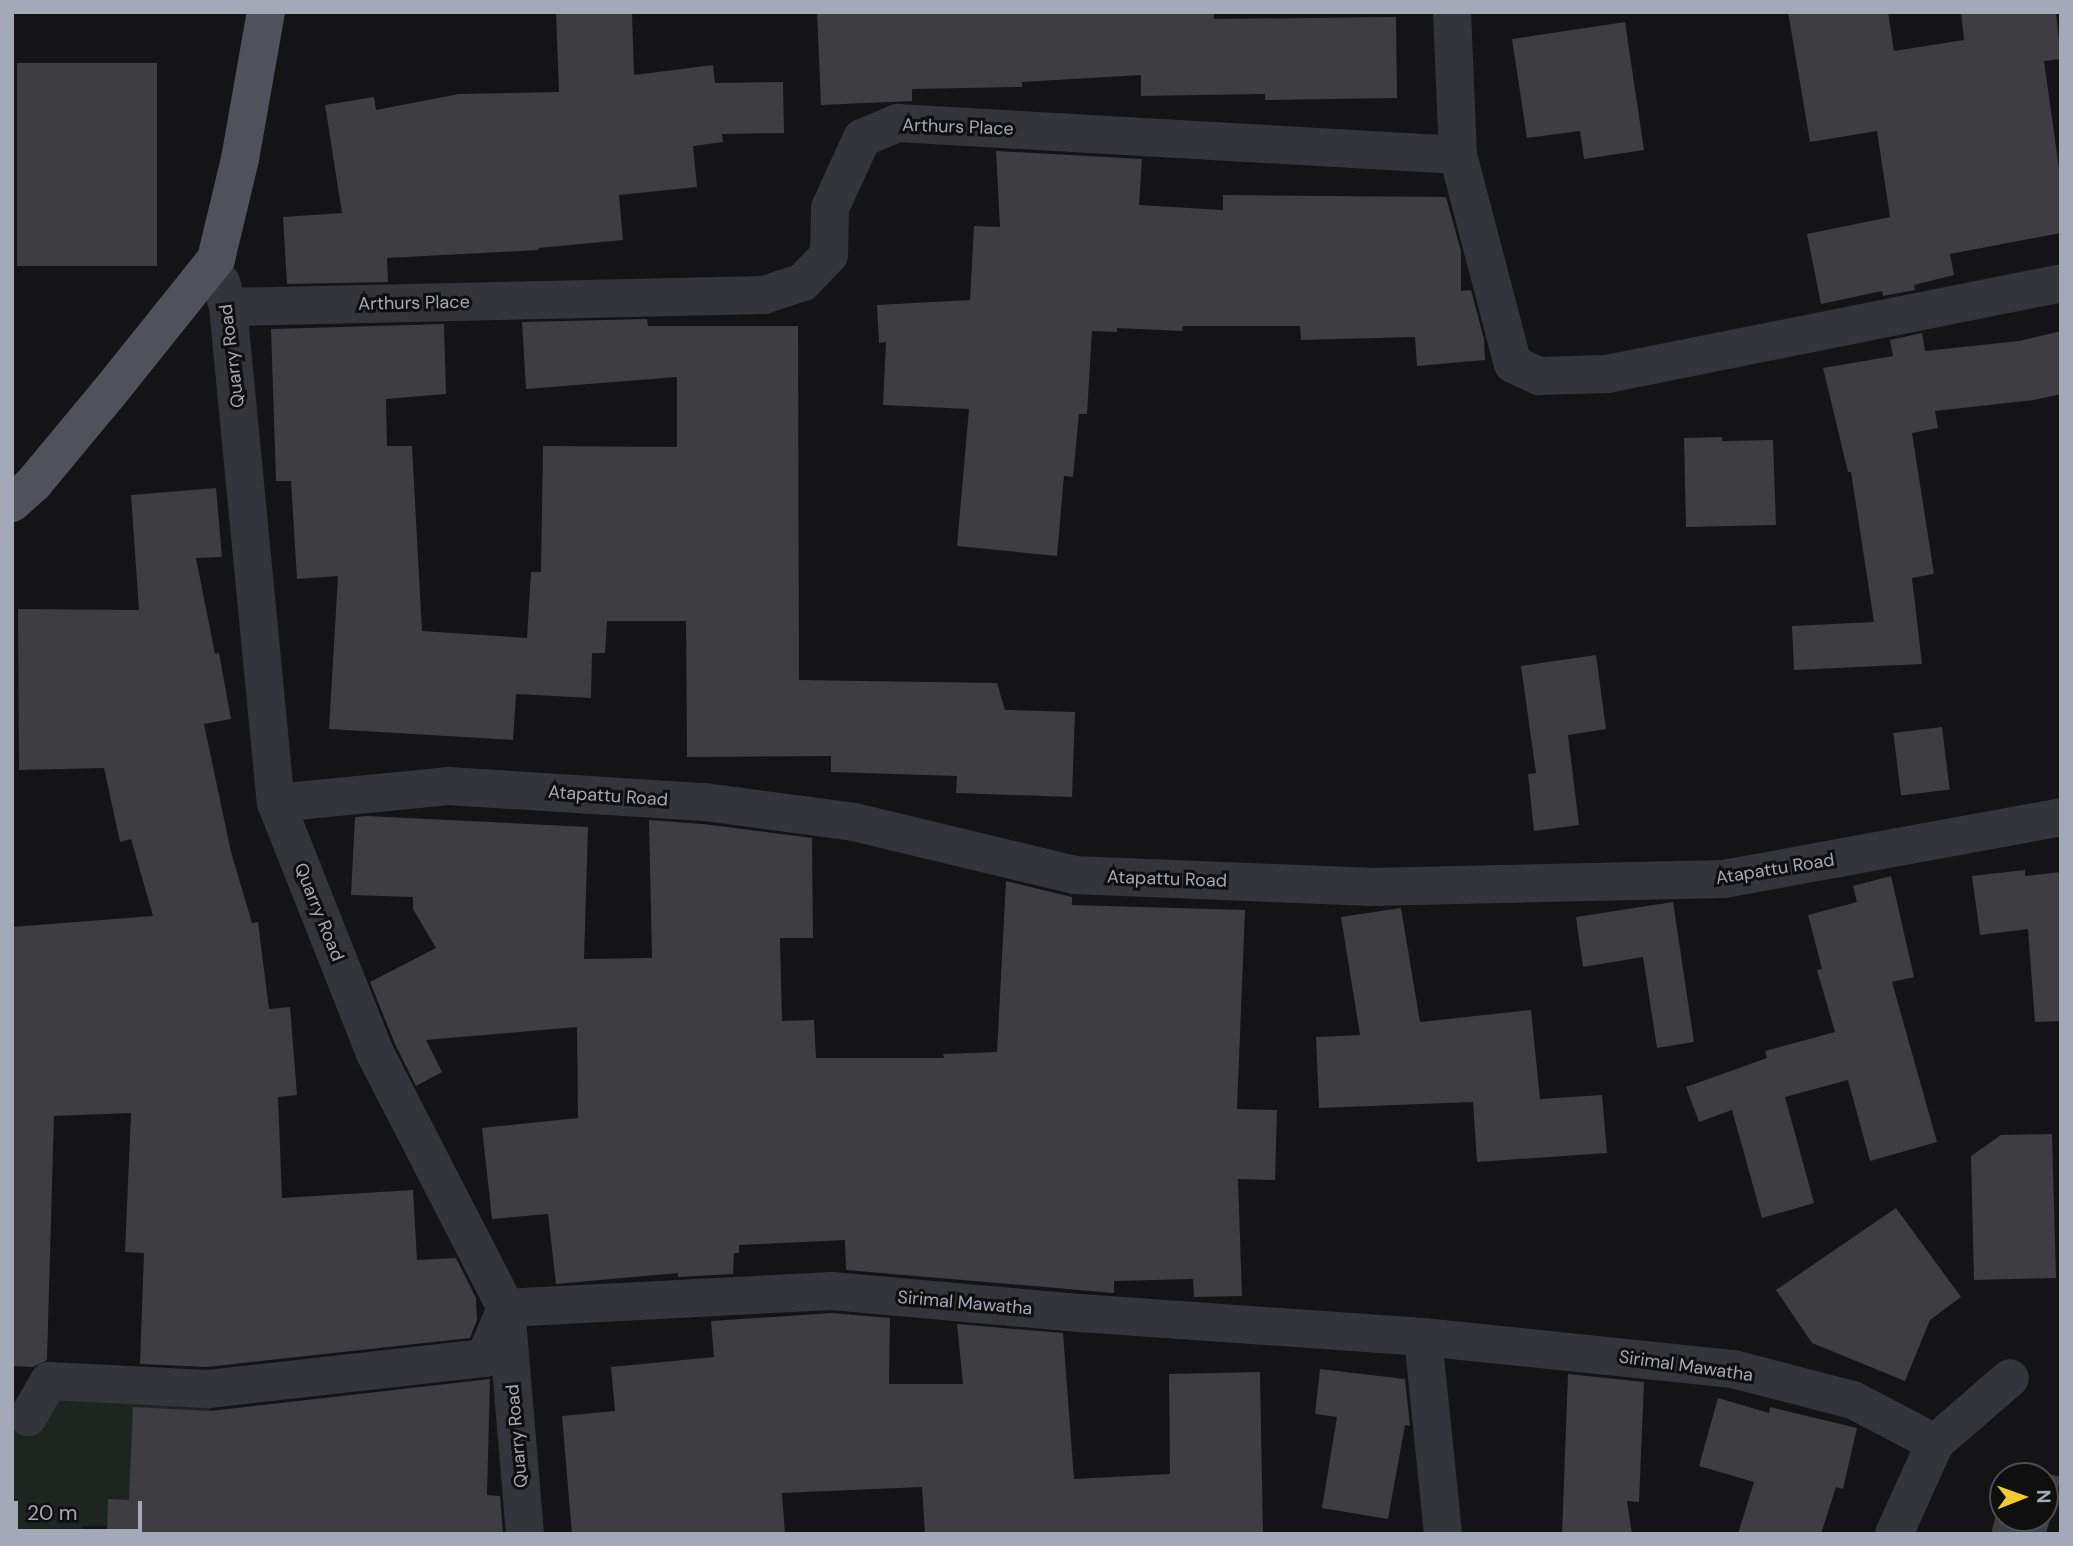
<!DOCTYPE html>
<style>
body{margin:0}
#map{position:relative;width:2073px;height:1546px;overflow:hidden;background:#141315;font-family:"DM Sans",sans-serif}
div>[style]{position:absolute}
.green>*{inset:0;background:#1e2520}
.building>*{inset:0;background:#3e3d42;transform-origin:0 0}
.minor>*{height:38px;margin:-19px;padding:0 19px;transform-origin:19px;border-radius:19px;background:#34353a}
.major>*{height:38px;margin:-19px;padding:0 19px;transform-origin:19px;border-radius:19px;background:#505159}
span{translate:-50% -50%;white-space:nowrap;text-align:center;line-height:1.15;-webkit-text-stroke:6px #0f0f10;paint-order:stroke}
.street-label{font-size:18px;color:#a5a8b6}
.frame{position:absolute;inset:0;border:14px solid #a5a8b6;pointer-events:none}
.north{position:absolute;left:1989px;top:1462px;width:70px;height:70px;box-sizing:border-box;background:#0f0f10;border:2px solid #4b4c52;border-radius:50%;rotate:89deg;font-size:19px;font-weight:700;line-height:28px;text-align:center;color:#a5a8b6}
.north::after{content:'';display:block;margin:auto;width:24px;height:32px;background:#f2cc2f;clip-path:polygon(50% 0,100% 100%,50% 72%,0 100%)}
.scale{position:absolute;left:14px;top:1501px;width:128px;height:32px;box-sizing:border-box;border:4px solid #a5a8b6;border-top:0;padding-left:9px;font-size:21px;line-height:24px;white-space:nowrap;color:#a5a8b6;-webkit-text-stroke:5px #0f0f10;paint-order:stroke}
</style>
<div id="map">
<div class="green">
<i style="clip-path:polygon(49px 1381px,208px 1389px,224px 1486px,176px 1526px,83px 1526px,82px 1534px,21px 1534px,12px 1519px,12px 1419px)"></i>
</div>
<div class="building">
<i style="clip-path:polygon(556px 12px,632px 12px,634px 75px,713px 65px,715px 83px,783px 82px,784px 133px,722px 134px,723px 142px,693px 146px,697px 187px,619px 195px,623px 240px,538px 248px,539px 250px,387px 258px,388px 282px,287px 284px,283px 217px,342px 213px,325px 105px,374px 97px,376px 110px,459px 94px,559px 92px)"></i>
<i style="clip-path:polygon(817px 12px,1214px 12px,1214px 19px,1396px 17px,1397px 98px,1265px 100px,1265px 94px,1141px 96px,1141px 75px,1022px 82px,1022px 87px,912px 89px,912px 101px,821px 105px)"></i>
<i style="clip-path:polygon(1788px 12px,1888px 12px,1894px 51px,1964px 40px,1961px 12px,2056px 12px,2061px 59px,2044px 61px,2061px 183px,2061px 233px,1950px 254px,1954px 275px,1914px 285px,1915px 290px,1883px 296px,1882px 291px,1821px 304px,1807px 234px,1890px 217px,1877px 131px,1810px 142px)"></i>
<i style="clip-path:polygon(1625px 22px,1644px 150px,1584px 159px,1580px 131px,1527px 138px,1512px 39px)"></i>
<i style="left:17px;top:63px;width:140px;height:203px"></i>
<i style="clip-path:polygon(996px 151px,1142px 159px,1139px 205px,1223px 210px,1223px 195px,1446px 197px,1461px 251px,1461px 291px,1471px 290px,1484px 339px,1485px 360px,1417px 366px,1415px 337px,1301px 340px,1300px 326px,1183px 326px,1182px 331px,1117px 328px,1117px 332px,1092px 331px,1087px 414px,1079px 414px,1073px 477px,1064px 476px,1057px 556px,957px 546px,969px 409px,883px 405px,886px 342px,879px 343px,877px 305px,970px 300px,974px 226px,1000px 227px)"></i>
<i style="clip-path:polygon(647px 319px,648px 326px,798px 326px,799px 680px,997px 683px,1005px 710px,1075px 712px,1072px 797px,956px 793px,957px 776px,831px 772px,831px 756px,687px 757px,686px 621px,607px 621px,605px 653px,592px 653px,591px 698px,516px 694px,513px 740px,329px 729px,338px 576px,297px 579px,291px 481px,276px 481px,271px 329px,444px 324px,446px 394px,386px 399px,387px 446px,412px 446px,422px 631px,527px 638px,531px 572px,541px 572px,543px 446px,677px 447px,677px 377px,526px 389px,522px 322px)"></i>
<i style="clip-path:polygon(2061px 331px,2061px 394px,2034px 400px,1935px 411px,1938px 428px,1912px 433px,1934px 574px,1912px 578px,1922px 664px,1794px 670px,1792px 626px,1874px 622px,1851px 472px,1848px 472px,1823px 368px,1893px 356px,1890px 340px,1922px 333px,1925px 351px,2019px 341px)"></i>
<i style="clip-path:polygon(1722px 437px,1722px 441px,1773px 440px,1776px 525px,1686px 527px,1684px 438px)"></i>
<i style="clip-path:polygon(216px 488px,222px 557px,196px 558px,215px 654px,219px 653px,231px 719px,204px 724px,231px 852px,252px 923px,258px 922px,269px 1009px,290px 1007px,297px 1095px,278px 1097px,282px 1198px,413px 1190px,417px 1260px,456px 1258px,476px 1298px,477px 1320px,470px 1338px,207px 1367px,140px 1364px,144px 1253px,125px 1252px,131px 1113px,54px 1116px,47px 1360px,33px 1367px,12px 1366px,12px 927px,153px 916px,131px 839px,120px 842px,104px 768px,19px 770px,18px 609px,139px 610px,131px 495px)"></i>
<i style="clip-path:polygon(1596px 655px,1606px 729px,1568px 735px,1579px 825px,1534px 831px,1528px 774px,1536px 773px,1521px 666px)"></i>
<i style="left:1942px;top:727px;width:63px;height:49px;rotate:83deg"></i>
<i style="clip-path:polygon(367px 816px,588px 827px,584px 959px,652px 958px,649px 820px,703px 824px,812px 838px,813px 938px,780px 938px,782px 1021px,814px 1020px,816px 1058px,944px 1058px,943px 1054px,997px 1052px,1006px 881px,1072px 897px,1072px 905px,1245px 910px,1237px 1109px,1277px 1110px,1275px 1180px,1238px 1179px,1242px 1296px,1194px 1297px,1193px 1279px,1114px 1281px,1114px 1293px,846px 1270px,845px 1240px,739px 1245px,739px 1253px,734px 1253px,733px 1274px,678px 1277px,678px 1273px,556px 1284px,548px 1214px,492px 1219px,482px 1128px,578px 1118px,577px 1027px,426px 1040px,442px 1072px,416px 1086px,395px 1044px,370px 982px,436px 948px,413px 909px,413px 897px,351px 895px,355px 817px)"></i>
<i style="clip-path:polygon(2025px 870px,2025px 876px,2061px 872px,2061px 1021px,2035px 1022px,2028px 929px,1980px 935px,1972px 876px)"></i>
<i style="clip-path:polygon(1891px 876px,1914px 977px,1892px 982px,1937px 1142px,1870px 1161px,1848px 1080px,1785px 1097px,1814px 1203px,1762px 1218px,1732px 1110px,1699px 1122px,1686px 1087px,1767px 1058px,1765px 1051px,1835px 1032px,1817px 970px,1822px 969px,1808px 915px,1857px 902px,1853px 886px)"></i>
<i style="clip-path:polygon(1673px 902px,1694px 1042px,1657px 1048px,1643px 957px,1583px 967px,1576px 917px)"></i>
<i style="clip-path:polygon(1401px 908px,1420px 1022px,1531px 1010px,1540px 1099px,1602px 1095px,1607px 1153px,1477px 1162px,1473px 1102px,1319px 1108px,1316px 1037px,1360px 1035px,1341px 917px)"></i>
<i style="clip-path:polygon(2052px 1134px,2056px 1278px,1974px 1280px,1971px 1156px,2001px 1135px)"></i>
<i style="clip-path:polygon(1896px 1208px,1961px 1297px,1930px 1320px,1905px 1381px,1812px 1343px,1776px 1290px)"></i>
<i style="clip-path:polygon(832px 1313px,890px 1318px,889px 1384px,963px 1384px,957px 1324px,1063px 1333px,1074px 1479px,1170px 1474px,1169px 1374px,1260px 1372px,1263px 1534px,925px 1534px,922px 1487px,782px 1493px,785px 1534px,572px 1534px,562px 1416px,615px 1411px,611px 1367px,714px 1357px,711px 1321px)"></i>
<i style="clip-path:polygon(1320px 1369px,1405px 1379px,1410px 1426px,1405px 1425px,1388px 1519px,1322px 1508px,1337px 1417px,1315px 1414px)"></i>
<i style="clip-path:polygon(1568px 1374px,1644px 1382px,1639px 1502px,1627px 1501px,1632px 1534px,1562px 1534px)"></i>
<i style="clip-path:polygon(490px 1379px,487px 1495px,500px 1496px,503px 1534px,107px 1534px,108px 1499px,129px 1500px,133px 1407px,210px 1411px)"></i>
<i style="clip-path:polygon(1718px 1398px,1769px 1413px,1770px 1407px,1857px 1428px,1843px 1489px,1836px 1487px,1821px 1534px,1738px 1534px,1754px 1482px,1699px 1466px)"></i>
<i style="clip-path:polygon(2009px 1465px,2061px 1477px,2046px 1534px,1991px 1534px,2003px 1488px,2003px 1518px,2045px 1518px,2045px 1476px,2006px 1476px)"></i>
</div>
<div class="minor">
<i style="left:1452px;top:12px;width:143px;rotate:87.6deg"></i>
<i style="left:1458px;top:155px;width:216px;rotate:75.3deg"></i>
<i style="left:1513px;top:364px;width:29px;rotate:25deg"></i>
<i style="left:1539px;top:376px;width:68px;rotate:-1.7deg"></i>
<i style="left:1607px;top:374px;width:463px;rotate:-11.3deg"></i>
<i style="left:221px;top:282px;width:26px;rotate:74deg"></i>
<i style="left:228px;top:307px;width:498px;rotate:84.5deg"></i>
<i style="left:276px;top:803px;width:269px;rotate:68.4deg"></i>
<i style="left:375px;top:1053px;width:287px;rotate:62.8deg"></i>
<i style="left:506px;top:1308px;width:227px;rotate:85.2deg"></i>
<i style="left:228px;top:307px;width:536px;rotate:-1.28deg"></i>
<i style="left:764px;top:295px;width:41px;rotate:-18.4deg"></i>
<i style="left:803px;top:282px;width:37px;rotate:-46deg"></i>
<i style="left:829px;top:255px;width:47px;rotate:-88.8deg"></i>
<i style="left:830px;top:208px;width:77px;rotate:-65.4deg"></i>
<i style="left:862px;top:138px;width:38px;rotate:-23deg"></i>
<i style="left:897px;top:123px;width:562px;rotate:3.26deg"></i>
<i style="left:276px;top:803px;width:173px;rotate:-5.6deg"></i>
<i style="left:448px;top:786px;width:257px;rotate:3.6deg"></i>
<i style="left:705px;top:802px;width:150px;rotate:7.6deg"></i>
<i style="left:854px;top:822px;width:226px;rotate:13.5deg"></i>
<i style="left:1074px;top:875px;width:294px;rotate:2.3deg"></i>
<i style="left:1368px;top:887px;width:356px;rotate:-1.3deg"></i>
<i style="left:1724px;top:879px;width:343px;rotate:-10.4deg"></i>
<i style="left:1423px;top:1337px;width:198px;rotate:84.2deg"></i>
<i style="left:28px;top:1417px;width:42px;rotate:-59.7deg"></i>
<i style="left:49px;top:1381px;width:159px;rotate:2.9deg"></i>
<i style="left:208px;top:1389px;width:279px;rotate:-6.4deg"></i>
<i style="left:485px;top:1358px;width:54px;rotate:-67.2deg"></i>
<i style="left:506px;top:1308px;width:326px;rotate:-3deg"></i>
<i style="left:832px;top:1291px;width:249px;rotate:5.1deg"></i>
<i style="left:1080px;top:1313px;width:344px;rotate:4deg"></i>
<i style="left:1423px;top:1337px;width:312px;rotate:5.9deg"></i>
<i style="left:1733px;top:1369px;width:124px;rotate:14.5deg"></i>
<i style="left:1853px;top:1400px;width:93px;rotate:27.7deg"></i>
<i style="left:1935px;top:1443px;width:99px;rotate:-40.9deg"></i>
<i style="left:1894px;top:1534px;width:100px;rotate:-65.7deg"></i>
</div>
<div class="major">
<i style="left:12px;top:503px;width:30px;rotate:-42deg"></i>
<i style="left:34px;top:483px;width:116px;rotate:-50.3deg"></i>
<i style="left:108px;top:394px;width:173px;rotate:-51.3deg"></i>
<i style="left:216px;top:259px;width:103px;rotate:-76.5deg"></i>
<i style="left:240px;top:159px;width:149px;rotate:-80deg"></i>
</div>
<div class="street-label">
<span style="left:958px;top:127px;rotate:2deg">Arthurs Place</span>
<span style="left:414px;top:303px;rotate:-1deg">Arthurs Place</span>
<span style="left:232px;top:356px;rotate:-97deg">Quarry Road</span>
<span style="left:608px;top:796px;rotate:4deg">Atapattu Road</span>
<span style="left:1775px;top:869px;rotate:-9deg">Atapattu Road</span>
<span style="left:1167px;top:879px;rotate:2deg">Atapattu Road</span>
<span style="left:319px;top:912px;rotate:68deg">Quarry Road</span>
<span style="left:965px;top:1303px;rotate:5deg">Sirimal Mawatha</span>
<span style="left:1686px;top:1366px;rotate:8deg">Sirimal Mawatha</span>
<span style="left:517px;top:1436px;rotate:-95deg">Quarry Road</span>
</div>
<div class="frame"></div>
<div class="north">N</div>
<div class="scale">20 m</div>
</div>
